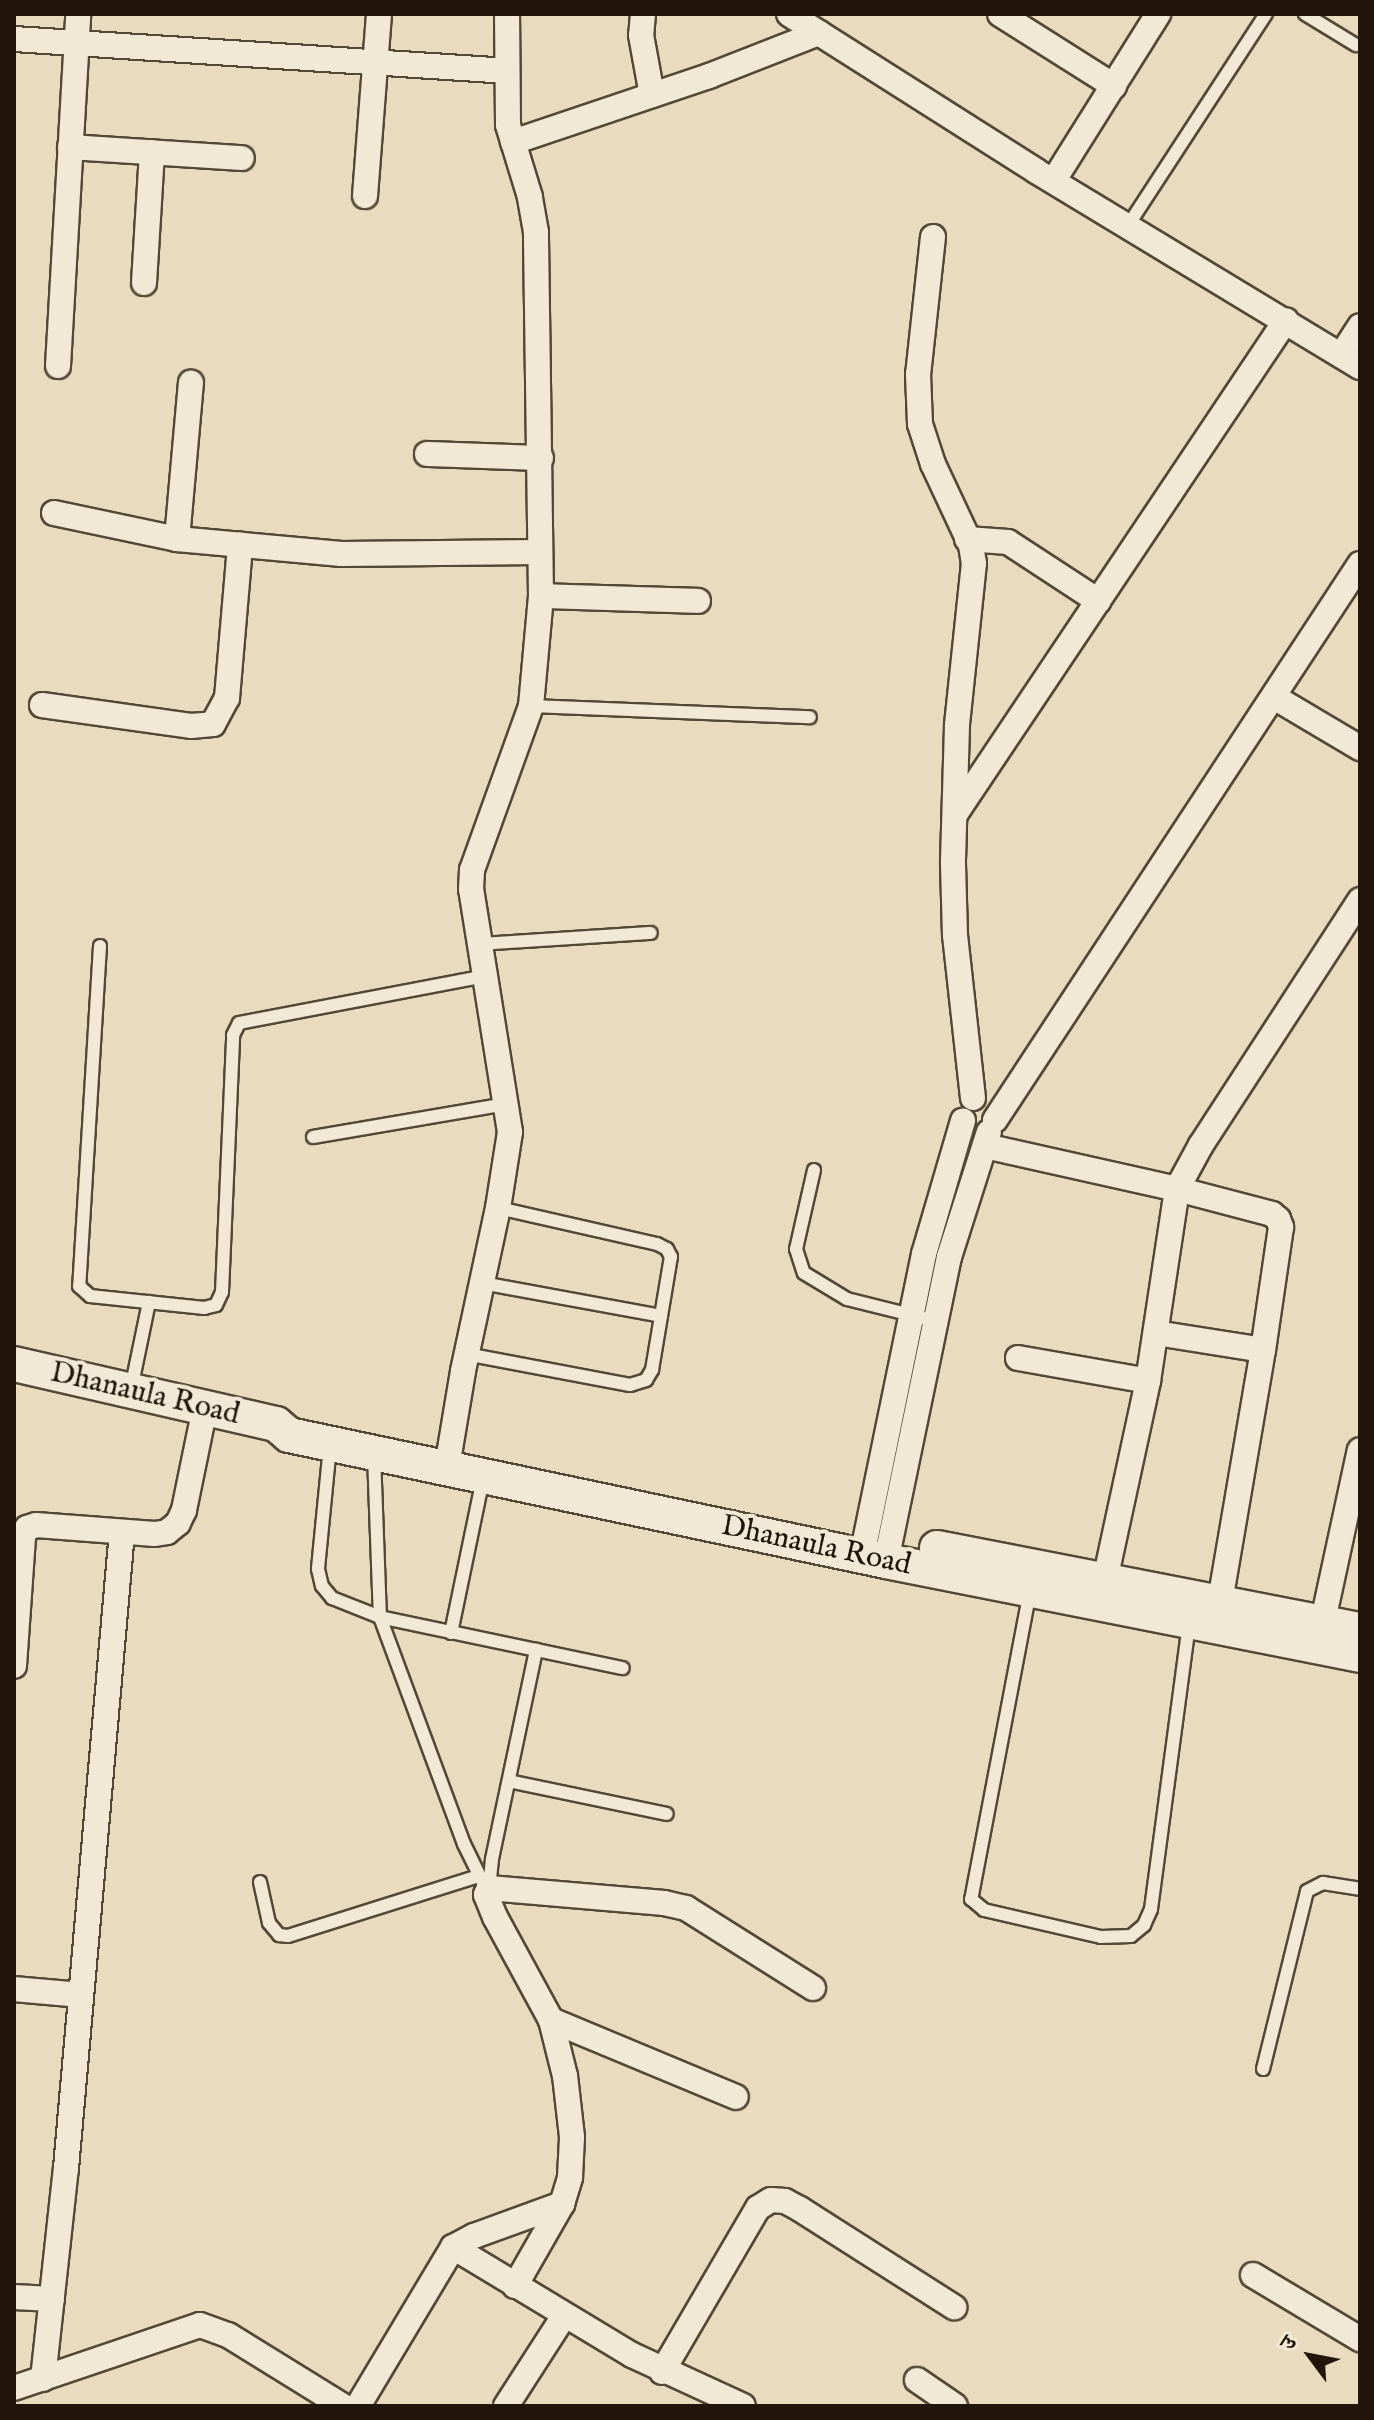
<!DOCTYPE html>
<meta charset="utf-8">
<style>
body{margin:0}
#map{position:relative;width:1374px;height:2420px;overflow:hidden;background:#e9dcbe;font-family:"IM FELL English","Noto Serif Devanagari",serif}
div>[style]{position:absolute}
.roads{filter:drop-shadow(2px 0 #534836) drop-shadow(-2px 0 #534836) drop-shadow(0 2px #534836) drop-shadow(0 -2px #534836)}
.lane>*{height:12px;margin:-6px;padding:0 6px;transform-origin:6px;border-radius:6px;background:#f1e8d5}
.street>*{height:24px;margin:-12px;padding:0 12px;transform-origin:12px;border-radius:12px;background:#f1e8d5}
.secondary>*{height:34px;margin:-17px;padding:0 17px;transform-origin:17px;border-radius:17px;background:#f1e8d5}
span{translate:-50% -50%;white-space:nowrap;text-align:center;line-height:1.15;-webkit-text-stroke:8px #f1e8d5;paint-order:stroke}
.street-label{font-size:30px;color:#211609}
.frame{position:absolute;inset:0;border:16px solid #211609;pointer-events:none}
.north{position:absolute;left:1270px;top:2316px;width:80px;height:80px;-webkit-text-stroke:6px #f1e8d5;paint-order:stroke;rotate:302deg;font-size:22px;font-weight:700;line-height:32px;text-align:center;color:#211609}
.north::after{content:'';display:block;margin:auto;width:28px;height:36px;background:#211609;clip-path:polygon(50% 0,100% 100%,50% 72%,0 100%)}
</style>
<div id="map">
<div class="roads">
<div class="lane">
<i style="left:1305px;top:14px;width:60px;rotate:31.3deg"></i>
<i style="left:1129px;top:224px;width:251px;rotate:-56.9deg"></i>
<i style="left:531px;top:706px;width:279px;rotate:2.3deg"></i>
<i style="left:480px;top:944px;width:171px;rotate:-3.7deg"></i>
<i style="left:100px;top:946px;width:341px;rotate:93.5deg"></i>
<i style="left:79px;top:1286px;width:15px;rotate:42deg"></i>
<i style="left:90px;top:1296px;width:115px;rotate:6deg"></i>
<i style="left:204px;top:1308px;width:12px;rotate:-14deg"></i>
<i style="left:216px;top:1305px;width:14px;rotate:-65deg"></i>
<i style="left:222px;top:1292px;width:257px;rotate:-87.5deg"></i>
<i style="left:233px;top:1035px;width:13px;rotate:-63deg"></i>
<i style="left:239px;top:1023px;width:251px;rotate:-10.8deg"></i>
<i style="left:313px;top:1137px;width:196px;rotate:-9.7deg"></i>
<i style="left:814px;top:1170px;width:81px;rotate:102.8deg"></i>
<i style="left:796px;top:1249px;width:25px;rotate:72deg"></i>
<i style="left:804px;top:1273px;width:50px;rotate:31.2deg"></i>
<i style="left:847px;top:1299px;width:91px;rotate:14deg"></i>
<i style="left:482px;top:1283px;width:182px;rotate:10.4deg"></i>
<i style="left:466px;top:1354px;width:167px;rotate:10.7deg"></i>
<i style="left:630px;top:1385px;width:17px;rotate:-17deg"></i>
<i style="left:646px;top:1380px;width:12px;rotate:-59deg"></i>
<i style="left:652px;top:1370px;width:115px;rotate:-80.5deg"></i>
<i style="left:671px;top:1257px;width:9px;rotate:-117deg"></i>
<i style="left:667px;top:1249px;width:11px;rotate:-153deg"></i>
<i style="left:657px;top:1244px;width:163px;rotate:-167.2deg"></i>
<i style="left:131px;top:1389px;width:89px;rotate:-78.3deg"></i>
<i style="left:330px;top:1446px;width:124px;rotate:95.6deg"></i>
<i style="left:318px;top:1569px;width:17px;rotate:77deg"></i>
<i style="left:322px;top:1586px;width:16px;rotate:50deg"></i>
<i style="left:332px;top:1598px;width:52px;rotate:21.6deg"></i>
<i style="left:380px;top:1617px;width:248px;rotate:11.9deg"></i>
<i style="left:374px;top:1455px;width:162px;rotate:87.9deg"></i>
<i style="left:380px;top:1617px;width:242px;rotate:69.7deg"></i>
<i style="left:464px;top:1844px;width:52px;rotate:63.9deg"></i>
<i style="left:1030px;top:1591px;width:314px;rotate:100.8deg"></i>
<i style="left:971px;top:1899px;width:17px;rotate:40deg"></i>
<i style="left:984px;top:1910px;width:120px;rotate:13deg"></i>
<i style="left:1101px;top:1937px;width:30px;rotate:-2deg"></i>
<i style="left:1131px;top:1936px;width:17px;rotate:-40deg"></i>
<i style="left:1144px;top:1925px;width:17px;rotate:-66deg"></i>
<i style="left:1151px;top:1909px;width:289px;rotate:-82.4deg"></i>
<i style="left:451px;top:1633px;width:157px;rotate:-78.3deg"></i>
<i style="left:509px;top:1781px;width:161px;rotate:11.8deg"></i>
<i style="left:260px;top:1882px;width:42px;rotate:77.6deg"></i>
<i style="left:269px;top:1923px;width:16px;rotate:50deg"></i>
<i style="left:279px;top:1935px;width:9px;rotate:6deg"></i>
<i style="left:288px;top:1936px;width:199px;rotate:-17.5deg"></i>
<i style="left:489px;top:1888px;width:29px;rotate:-84deg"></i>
<i style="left:492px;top:1859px;width:214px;rotate:-78.1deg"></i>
<i style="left:1263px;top:2069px;width:183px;rotate:-76.1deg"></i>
<i style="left:1307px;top:1891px;width:18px;rotate:-27deg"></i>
<i style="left:1323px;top:1883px;width:37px;rotate:9deg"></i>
</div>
<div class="street">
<i style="left:643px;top:14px;width:21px;rotate:95deg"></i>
<i style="left:641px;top:35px;width:61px;rotate:79.6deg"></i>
<i style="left:789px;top:14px;width:293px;rotate:32.4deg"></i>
<i style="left:1036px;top:171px;width:379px;rotate:31.2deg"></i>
<i style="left:1000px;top:14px;width:135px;rotate:32.3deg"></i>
<i style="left:14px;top:39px;width:492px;rotate:3.7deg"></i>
<i style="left:513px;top:142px;width:207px;rotate:-18.6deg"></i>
<i style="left:709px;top:76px;width:118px;rotate:-21.4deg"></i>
<i style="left:70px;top:147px;width:172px;rotate:3.7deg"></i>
<i style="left:1054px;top:180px;width:196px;rotate:-57.9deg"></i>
<i style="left:365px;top:196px;width:183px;rotate:-85.6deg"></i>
<i style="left:933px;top:237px;width:138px;rotate:96.2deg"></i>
<i style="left:918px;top:374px;width:50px;rotate:87.7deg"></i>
<i style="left:920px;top:424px;width:42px;rotate:72deg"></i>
<i style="left:933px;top:464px;width:89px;rotate:64.9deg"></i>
<i style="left:971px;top:545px;width:18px;rotate:81deg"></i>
<i style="left:974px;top:563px;width:164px;rotate:96deg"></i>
<i style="left:957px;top:726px;width:138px;rotate:91.7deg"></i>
<i style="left:953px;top:864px;width:71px;rotate:88.4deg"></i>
<i style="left:955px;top:935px;width:164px;rotate:83.7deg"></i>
<i style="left:144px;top:283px;width:131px;rotate:-86.5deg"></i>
<i style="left:1342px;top:354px;width:33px;rotate:-57deg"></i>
<i style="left:58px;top:366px;width:353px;rotate:-86.7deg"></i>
<i style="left:427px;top:454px;width:114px;rotate:2deg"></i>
<i style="left:54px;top:513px;width:126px;rotate:11.9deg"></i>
<i style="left:177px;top:539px;width:165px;rotate:5.2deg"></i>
<i style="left:341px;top:554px;width:199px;rotate:-0.6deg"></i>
<i style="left:177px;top:539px;width:157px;rotate:-84.9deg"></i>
<i style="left:967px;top:539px;width:41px;rotate:4.2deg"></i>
<i style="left:1008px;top:542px;width:108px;rotate:33.2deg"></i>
<i style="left:541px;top:596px;width:157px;rotate:1.8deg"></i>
<i style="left:1274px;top:697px;width:100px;rotate:30.7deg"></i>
<i style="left:42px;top:705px;width:150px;rotate:8deg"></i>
<i style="left:191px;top:726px;width:22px;rotate:-5deg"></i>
<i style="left:213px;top:724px;width:30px;rotate:-62deg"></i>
<i style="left:227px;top:698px;width:154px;rotate:-85.1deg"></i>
<i style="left:956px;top:813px;width:593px;rotate:-56.2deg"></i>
<i style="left:995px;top:1120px;width:665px;rotate:-56.72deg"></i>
<i style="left:985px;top:1146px;width:197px;rotate:12.6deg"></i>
<i style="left:1177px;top:1189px;width:98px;rotate:14.7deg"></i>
<i style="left:1272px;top:1214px;width:8px;rotate:40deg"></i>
<i style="left:1278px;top:1219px;width:9px;rotate:69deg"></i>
<i style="left:1281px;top:1227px;width:124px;rotate:98.3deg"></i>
<i style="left:1263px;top:1350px;width:255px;rotate:99.7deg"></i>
<i style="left:1156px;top:1333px;width:108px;rotate:9deg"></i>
<i style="left:1018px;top:1358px;width:132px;rotate:10deg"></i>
<i style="left:447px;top:1467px;width:97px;rotate:-80.5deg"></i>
<i style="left:463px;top:1371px;width:167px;rotate:-77.9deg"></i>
<i style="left:498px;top:1208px;width:77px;rotate:-81deg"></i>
<i style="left:510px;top:1132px;width:246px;rotate:-99.1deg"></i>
<i style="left:471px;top:889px;width:19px;rotate:-87deg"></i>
<i style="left:472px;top:870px;width:174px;rotate:-70.2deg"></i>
<i style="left:531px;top:706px;width:110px;rotate:-84.8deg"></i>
<i style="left:541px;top:596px;width:364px;rotate:-90.8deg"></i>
<i style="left:536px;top:232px;width:36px;rotate:-100deg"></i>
<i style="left:530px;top:197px;width:75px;rotate:-107deg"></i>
<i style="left:508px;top:125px;width:111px;rotate:-90.5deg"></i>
<i style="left:862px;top:1556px;width:308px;rotate:-78.4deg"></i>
<i style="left:924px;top:1254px;width:139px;rotate:-73.7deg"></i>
<i style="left:886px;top:1561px;width:310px;rotate:-78.3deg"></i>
<i style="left:949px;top:1257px;width:131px;rotate:-72.3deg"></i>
<i style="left:1105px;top:1580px;width:204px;rotate:-77.8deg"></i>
<i style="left:1148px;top:1381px;width:194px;rotate:-81.4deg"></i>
<i style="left:1177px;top:1189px;width:50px;rotate:-61.4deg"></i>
<i style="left:1201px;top:1145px;width:292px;rotate:-57deg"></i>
<i style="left:1319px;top:1639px;width:193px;rotate:-77.8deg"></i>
<i style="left:14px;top:1666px;width:130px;rotate:-86deg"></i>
<i style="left:23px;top:1536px;width:9px;rotate:-63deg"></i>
<i style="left:27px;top:1528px;width:9px;rotate:-18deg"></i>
<i style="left:36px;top:1525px;width:119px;rotate:4.3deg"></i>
<i style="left:155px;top:1534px;width:12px;rotate:-9deg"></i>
<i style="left:167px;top:1532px;width:14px;rotate:-39deg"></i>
<i style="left:178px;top:1523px;width:14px;rotate:-65deg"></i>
<i style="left:184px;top:1510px;width:104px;rotate:-78.4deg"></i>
<i style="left:14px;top:1989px;width:67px;rotate:5.1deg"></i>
<i style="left:551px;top:2020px;width:200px;rotate:22.6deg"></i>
<i style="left:453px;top:2247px;width:209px;rotate:31.1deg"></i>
<i style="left:632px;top:2355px;width:122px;rotate:24.7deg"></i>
<i style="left:1253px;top:2275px;width:125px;rotate:30.9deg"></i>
<i style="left:515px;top:2286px;width:95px;rotate:-60.2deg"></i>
<i style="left:562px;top:2204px;width:28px;rotate:-73deg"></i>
<i style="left:570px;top:2177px;width:40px;rotate:-87.1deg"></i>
<i style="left:572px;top:2137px;width:61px;rotate:-96.5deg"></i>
<i style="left:565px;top:2076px;width:58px;rotate:-104deg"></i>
<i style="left:551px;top:2020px;width:117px;rotate:-118.5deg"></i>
<i style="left:495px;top:1917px;width:24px;rotate:-112deg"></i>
<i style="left:486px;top:1895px;width:8px;rotate:-67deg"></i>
<i style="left:489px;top:1888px;width:176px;rotate:4.9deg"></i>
<i style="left:664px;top:1903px;width:23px;rotate:13deg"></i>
<i style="left:686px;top:1908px;width:150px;rotate:32.2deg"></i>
<i style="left:14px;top:2297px;width:38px;rotate:3deg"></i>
<i style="left:662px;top:2372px;width:190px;rotate:-59.7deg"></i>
<i style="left:758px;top:2208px;width:15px;rotate:-32deg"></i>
<i style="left:771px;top:2200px;width:14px;rotate:4deg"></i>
<i style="left:785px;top:2201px;width:17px;rotate:28deg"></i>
<i style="left:800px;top:2209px;width:183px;rotate:32.5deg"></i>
<i style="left:43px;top:2379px;width:212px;rotate:-83.8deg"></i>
<i style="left:66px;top:2168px;width:638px;rotate:-84.97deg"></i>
<i style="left:917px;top:2380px;width:46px;rotate:34.4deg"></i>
<i style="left:14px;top:2388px;width:196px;rotate:-18.7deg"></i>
<i style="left:200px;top:2325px;width:30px;rotate:20deg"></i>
<i style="left:228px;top:2335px;width:135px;rotate:31.7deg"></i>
<i style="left:358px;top:2406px;width:185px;rotate:-59.1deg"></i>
<i style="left:453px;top:2247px;width:24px;rotate:-28deg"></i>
<i style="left:474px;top:2236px;width:94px;rotate:-20deg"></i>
<i style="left:506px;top:2406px;width:107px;rotate:-57.2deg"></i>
</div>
<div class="secondary">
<i style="left:14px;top:1364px;width:269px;rotate:12.9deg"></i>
<i style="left:276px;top:1424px;width:17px;rotate:40deg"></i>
<i style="left:289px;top:1435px;width:610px;rotate:11.92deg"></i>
<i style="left:886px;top:1561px;width:483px;rotate:11.2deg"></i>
<i style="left:937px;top:1548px;width:431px;rotate:11deg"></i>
</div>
</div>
<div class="street-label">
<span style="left:145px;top:1394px;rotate:13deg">Dhanaula Road</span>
<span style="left:816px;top:1546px;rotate:12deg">Dhanaula Road</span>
</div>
<div class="frame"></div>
<div class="north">उ</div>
</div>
